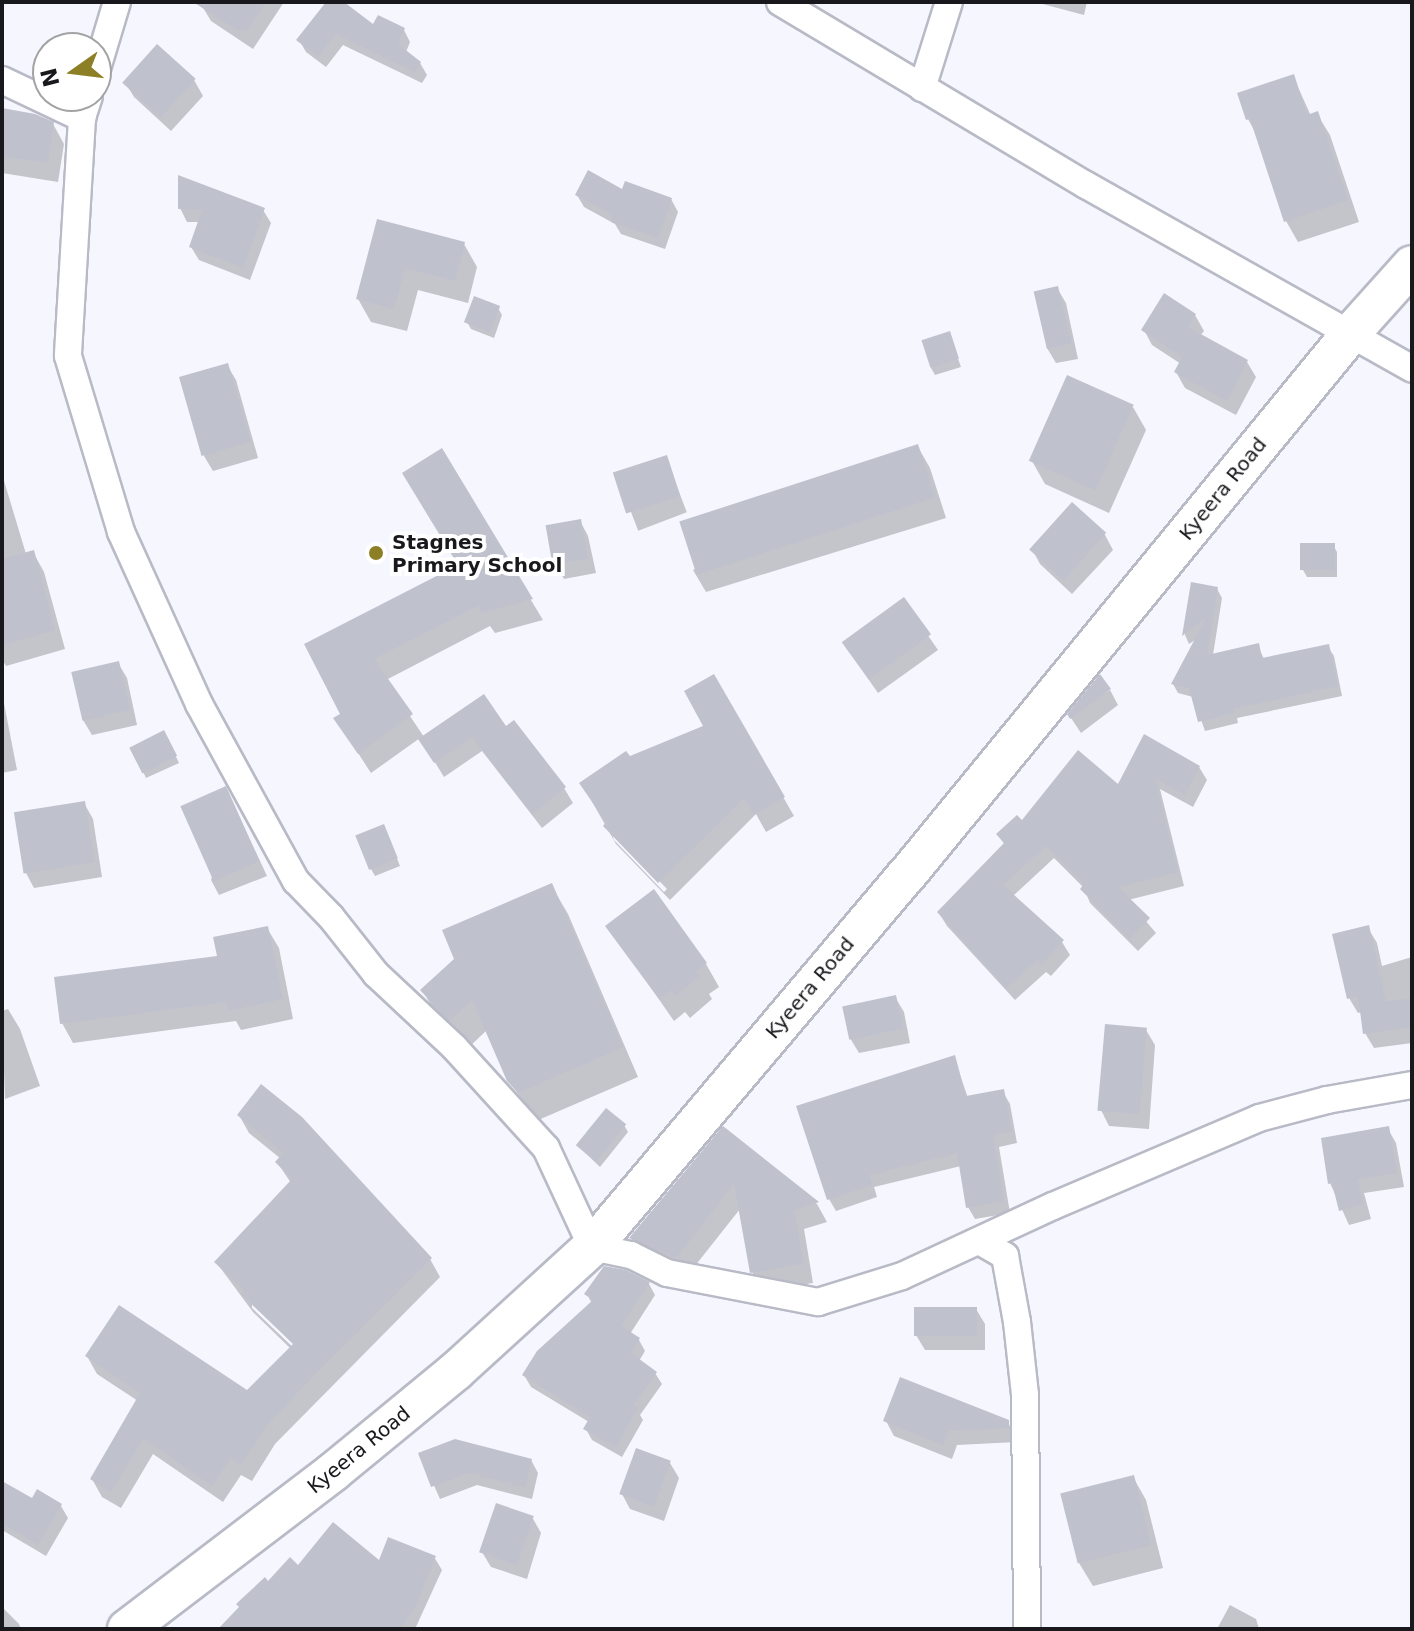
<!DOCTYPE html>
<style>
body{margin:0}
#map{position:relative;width:1414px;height:1631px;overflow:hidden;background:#f5f6fe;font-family:"DejaVu Sans",sans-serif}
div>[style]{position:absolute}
.shadow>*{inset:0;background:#0003;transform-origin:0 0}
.building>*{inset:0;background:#bfc1cd;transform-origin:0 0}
.roads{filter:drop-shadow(2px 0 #b8bac6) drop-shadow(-2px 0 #b8bac6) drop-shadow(0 2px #b8bac6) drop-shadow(0 -2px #b8bac6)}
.minor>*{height:26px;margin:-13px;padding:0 13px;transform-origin:13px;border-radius:13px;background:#fff}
.secondary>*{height:38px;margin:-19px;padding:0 19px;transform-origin:19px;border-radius:19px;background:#fff}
.dots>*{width:22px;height:22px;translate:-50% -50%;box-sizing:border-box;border:4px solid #fff;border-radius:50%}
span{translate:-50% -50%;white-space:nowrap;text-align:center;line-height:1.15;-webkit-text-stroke:8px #fff;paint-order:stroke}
.street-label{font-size:20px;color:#19191d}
.poi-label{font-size:20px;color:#19191d;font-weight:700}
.left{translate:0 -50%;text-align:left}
.frame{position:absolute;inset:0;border:4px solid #19191d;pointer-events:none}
.north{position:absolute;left:32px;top:32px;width:80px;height:80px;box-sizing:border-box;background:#fff;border:2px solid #a3a3a5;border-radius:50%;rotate:256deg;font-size:22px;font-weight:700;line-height:32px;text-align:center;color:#19191d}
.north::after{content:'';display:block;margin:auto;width:28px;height:36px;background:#8c7f25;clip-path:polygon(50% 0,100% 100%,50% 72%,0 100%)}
</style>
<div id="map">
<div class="shadow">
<i style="clip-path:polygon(204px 2px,284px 2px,253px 49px,211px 21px,202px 6px)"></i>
<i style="clip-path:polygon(328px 2px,341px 2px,374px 28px,404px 30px,410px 42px,406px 52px,420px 63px,427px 75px,422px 83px,343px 45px,326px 67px,306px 52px,299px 40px)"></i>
<i style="clip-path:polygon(1035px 2px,1087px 2px,1084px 15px)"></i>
<i style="clip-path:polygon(1293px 76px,1311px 116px,1317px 114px,1330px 135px,1359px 222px,1298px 242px,1286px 221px,1259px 139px,1248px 119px)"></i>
<i style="clip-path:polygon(194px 80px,203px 96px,171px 131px,134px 97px,125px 82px)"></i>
<i style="clip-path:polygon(2px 111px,53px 124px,64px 144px,58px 182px,2px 173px)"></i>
<i style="clip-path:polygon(623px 191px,671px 199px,678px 212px,665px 249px,621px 234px,615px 224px,584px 207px,577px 195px)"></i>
<i style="clip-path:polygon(180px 208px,263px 210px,271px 223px,250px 280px,199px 260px,191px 247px,200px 222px,187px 222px)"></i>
<i style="clip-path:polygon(378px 221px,464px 244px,477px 267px,468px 303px,418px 290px,407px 331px,371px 322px,358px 299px)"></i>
<i style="clip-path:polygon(1057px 288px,1066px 303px,1078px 359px,1056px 363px,1047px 348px)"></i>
<i style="clip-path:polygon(498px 308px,502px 315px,494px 338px,471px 329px,467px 322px)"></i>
<i style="clip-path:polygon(1195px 315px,1204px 331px,1200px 336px,1247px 362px,1256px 377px,1236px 415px,1185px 388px,1176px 372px,1181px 364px,1152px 345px,1144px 330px)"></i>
<i style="clip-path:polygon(949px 333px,961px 367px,935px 375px,931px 368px)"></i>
<i style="clip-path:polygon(227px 365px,236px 380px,258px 458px,213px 471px,204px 456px)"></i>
<i style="clip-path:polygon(1133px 407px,1146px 430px,1109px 513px,1045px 484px,1032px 461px)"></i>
<i style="clip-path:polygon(918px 447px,930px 468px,946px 518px,706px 592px,693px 570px)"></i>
<i style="clip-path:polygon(441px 451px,543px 620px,495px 633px,490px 626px,386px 680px,424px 737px,505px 729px,564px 788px,573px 803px,542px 828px,482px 751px,444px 777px,420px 738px,371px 773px,336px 719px,342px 715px,307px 645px,460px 566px)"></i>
<i style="left:666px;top:458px;width:58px;height:52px;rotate:69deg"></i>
<i style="clip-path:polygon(2px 474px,26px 554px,33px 552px,44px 572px,65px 649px,6px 666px,2px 659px)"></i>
<i style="clip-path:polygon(1072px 505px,1105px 535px,1113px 550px,1072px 594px,1040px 564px,1032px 549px)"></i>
<i style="clip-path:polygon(580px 521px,588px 536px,596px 573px,564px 579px,556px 564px)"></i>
<i style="clip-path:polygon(1333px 545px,1337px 552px,1337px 577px,1307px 577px,1303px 570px)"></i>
<i style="clip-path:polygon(1193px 585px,1217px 589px,1222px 598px,1213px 655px,1258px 646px,1264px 659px,1328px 647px,1334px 656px,1342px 696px,1237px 718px,1238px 723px,1205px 731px,1193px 697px,1178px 693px,1173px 684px,1198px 638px,1189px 644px,1185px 635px)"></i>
<i style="clip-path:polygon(903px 599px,938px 650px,878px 693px,853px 657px)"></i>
<i style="clip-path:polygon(118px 663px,127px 678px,137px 725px,92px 735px,83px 720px,73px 673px)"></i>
<i style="clip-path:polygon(evenodd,714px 677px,794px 816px,766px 832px,756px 814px,670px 900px,616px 844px,582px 784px,629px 759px,706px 727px,714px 677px,611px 831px,667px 889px,664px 892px,614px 840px,611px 831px)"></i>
<i style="clip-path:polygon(1110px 690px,1118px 705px,1081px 733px,1069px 715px)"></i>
<i style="clip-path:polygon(2px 693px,17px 770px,2px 773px)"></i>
<i style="clip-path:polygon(168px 740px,179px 763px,146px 778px,132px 748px)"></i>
<i style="clip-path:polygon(1199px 767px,1207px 780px,1193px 807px,1160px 789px,1184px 886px,1128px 900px,1156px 933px,1138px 951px,1090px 903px,1084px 888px,1054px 858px,1013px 896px,1062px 942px,1070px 955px,1051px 976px,1046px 972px,1015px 1000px,947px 926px,939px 913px,1005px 845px,998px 834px,1118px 787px)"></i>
<i style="clip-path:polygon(84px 803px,93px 819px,102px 877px,34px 888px,26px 873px)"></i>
<i style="clip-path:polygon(233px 803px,267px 876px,219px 895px,211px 880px)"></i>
<i style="clip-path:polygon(387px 834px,400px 866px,375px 876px,371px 869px)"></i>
<i style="clip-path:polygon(551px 885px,568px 914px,638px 1077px,536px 1121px,509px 1080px,487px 1030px,467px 1049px,439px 1020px,423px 991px)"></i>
<i style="clip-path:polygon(608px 926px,706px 964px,719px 987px,709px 994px,712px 999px,690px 1018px,685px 1012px,674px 1021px)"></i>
<i style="clip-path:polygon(267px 928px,279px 948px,293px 1019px,241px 1030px,236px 1021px,73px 1043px,62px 1023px,219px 957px)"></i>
<i style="clip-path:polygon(1368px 928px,1377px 943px,1382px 966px,1412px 957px,1412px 1043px,1374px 1048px,1365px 1033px,1362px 1012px,1358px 1013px,1349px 998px)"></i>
<i style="clip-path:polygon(895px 997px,904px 1012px,910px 1043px,859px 1053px,850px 1038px)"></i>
<i style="clip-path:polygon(8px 1009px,20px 1029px,40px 1086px,5px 1099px,2px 1011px)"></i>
<i style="clip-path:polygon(1146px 1030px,1155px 1045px,1149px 1129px,1109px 1126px,1101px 1110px)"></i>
<i style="clip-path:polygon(954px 1058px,968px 1098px,1003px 1092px,1010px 1104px,1017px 1143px,999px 1147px,1010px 1213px,975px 1219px,968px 1207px,961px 1166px,874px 1187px,877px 1197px,836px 1211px,829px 1199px)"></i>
<i style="clip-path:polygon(evenodd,239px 1115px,430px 1259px,440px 1277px,275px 1444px,252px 1481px,241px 1475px,223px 1502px,153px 1454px,121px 1508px,102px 1497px,92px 1479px,138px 1401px,97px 1374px,87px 1356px,247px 1393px,291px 1349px,253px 1312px,216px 1262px,291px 1183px,277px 1162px,281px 1159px,249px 1133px,239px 1115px,252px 1302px,301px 1350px,299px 1353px,252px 1308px,252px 1302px)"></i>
<i style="clip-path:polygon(624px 1125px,628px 1132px,600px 1167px,578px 1146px)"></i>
<i style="clip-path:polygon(723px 1129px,817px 1204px,827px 1222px,804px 1229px,813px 1283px,763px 1291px,752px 1272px,740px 1209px,687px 1276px,642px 1257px,631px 1238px)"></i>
<i style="clip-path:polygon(1388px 1129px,1396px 1143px,1404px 1187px,1364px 1193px,1371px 1219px,1349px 1225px,1330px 1183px)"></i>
<i style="clip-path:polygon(649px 1284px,655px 1295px,630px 1334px,639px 1340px,645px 1351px,639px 1361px,655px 1373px,662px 1384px,640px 1415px,643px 1420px,622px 1457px,592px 1440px,586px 1429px,589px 1422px,531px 1387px,524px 1375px,592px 1304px,587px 1294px)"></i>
<i style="clip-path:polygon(976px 1309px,985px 1324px,985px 1350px,925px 1350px,916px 1335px)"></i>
<i style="clip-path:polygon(886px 1421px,1008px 1422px,1017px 1442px,957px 1445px,952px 1459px,894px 1436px)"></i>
<i style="clip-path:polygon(420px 1454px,531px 1460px,538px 1473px,532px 1499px,477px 1485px,440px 1499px)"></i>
<i style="clip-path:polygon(670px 1463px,679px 1478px,664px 1521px,630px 1509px,622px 1494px)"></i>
<i style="clip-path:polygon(1133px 1477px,1146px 1500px,1163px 1568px,1093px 1586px,1079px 1563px)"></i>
<i style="clip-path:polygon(2px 1484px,33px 1500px,61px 1506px,68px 1518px,46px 1556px,2px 1530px)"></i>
<i style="clip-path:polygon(532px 1517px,541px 1533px,527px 1579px,491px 1567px,482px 1552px)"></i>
<i style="clip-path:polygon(434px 1557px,442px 1570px,415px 1629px,221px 1629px,268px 1584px,298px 1568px)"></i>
<i style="clip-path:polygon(1230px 1605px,1256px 1619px,1259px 1629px,1217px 1629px)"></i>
<i style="clip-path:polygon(2px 1607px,19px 1624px,21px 1629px,2px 1629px)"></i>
</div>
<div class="building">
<i style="clip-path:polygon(193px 2px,266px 2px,247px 30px,237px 30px)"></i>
<i style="clip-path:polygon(326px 2px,344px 2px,373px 24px,378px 15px,405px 28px,398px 44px,421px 62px,415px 72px,336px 34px,318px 57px,296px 40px)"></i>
<i style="left:157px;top:44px;width:52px;height:52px;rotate:42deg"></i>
<i style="clip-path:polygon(1294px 74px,1307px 115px,1318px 111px,1348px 200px,1284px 222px,1250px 119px,1246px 120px,1237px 93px)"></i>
<i style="clip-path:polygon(2px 108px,35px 114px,54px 122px,48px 163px,2px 156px)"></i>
<i style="clip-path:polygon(588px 170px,622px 189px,625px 181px,672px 198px,658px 238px,611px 222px,613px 215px,575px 195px)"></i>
<i style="clip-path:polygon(178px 175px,265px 208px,243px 268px,189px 247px,202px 210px,178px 209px)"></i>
<i style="clip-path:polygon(377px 219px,465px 242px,455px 281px,405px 268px,394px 309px,356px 299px)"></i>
<i style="left:1058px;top:286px;width:59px;height:25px;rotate:77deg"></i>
<i style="clip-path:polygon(1164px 293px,1196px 314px,1188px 327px,1248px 360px,1227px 401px,1174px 372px,1182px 357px,1141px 330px)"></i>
<i style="left:474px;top:296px;width:28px;height:28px;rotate:21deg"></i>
<i style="left:950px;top:331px;width:29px;height:30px;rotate:72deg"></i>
<i style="left:228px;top:363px;width:82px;height:51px;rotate:74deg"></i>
<i style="left:1067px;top:375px;width:73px;height:94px;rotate:24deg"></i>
<i style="left:918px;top:444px;width:56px;height:251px;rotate:72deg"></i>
<i style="clip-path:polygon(442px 448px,533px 599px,481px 613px,479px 605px,374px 659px,413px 714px,358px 754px,333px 718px,340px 714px,304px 644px,458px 565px,402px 473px)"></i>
<i style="left:667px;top:455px;width:43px;height:57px;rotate:72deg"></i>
<i style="left:1072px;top:502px;width:46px;height:64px;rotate:42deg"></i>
<i style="left:581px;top:519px;width:40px;height:36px;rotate:80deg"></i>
<i style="left:1300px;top:543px;width:35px;height:27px"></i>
<i style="clip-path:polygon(34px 550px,55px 630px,2px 645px,2px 559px)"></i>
<i style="clip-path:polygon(1191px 582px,1218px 587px,1207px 655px,1259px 643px,1262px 658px,1329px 644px,1338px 686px,1233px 709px,1234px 713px,1198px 722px,1189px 688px,1171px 684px,1206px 618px,1182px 636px)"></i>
<i style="left:904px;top:597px;width:46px;height:77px;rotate:54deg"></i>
<i style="left:119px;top:661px;width:50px;height:49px;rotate:77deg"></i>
<i style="clip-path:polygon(714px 674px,785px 797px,754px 815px,744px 798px,658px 883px,603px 826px,606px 822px,579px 783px,626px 751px,630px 756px,703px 726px,684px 691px)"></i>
<i style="clip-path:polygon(1100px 674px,1111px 689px,1070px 719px,1067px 714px)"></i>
<i style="clip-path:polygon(484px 694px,506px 726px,514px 720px,566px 787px,532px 814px,472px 737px,434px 763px,418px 739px)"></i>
<i style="left:164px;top:730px;width:29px;height:39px;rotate:63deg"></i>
<i style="clip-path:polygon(1144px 734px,1200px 766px,1185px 795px,1155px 778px,1178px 872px,1118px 887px,1150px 918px,1130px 939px,1080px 889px,1084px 884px,1046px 846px,1003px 885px,1064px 940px,1042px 964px,1038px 960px,1006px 988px,937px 912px,1004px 843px,996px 834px,1017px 815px,1022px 820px,1078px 750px,1118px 784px)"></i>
<i style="left:226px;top:786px;width:82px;height:50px;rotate:66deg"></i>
<i style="left:85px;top:801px;width:62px;height:72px;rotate:81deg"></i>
<i style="left:384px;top:824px;width:37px;height:31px;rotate:68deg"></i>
<i style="clip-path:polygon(552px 883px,623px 1047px,518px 1093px,507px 1081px,472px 1000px,449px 1021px,420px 990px,454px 959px,442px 930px)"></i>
<i style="clip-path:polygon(654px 889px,707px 963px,696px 971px,700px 975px,676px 996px,671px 990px,659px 999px,605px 926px)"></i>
<i style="clip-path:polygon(1369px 925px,1386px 1002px,1412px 998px,1412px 1027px,1363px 1034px,1358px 996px,1347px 999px,1332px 934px)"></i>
<i style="clip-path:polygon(268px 926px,283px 999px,228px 1011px,226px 1002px,60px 1024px,54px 977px,217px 956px,213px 937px)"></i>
<i style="left:896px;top:995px;width:34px;height:55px;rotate:78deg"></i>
<i style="left:1105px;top:1024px;width:42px;height:87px;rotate:5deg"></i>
<i style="clip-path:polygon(955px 1055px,966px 1096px,1004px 1089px,1012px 1131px,993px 1135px,1004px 1201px,966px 1208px,957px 1153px,869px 1175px,872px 1185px,827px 1200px,796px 1106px)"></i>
<i style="clip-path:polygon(261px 1084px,302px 1117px,432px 1258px,312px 1377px,266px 1427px,241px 1465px,231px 1458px,212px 1486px,143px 1438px,111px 1492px,90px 1479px,140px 1393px,85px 1356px,119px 1305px,247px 1390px,293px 1344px,241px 1294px,244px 1290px,214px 1262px,292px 1179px,275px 1162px,283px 1153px,237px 1115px)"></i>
<i style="left:606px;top:1108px;width:26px;height:48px;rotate:39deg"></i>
<i style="clip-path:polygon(723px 1126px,819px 1202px,794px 1210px,804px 1264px,750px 1273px,734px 1184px,676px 1258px,629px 1238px)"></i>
<i style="clip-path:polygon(1389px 1126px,1397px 1173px,1357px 1179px,1364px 1204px,1339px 1211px,1332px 1183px,1328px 1184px,1321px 1138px)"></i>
<i style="clip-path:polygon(604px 1266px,626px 1270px,650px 1282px,621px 1326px,640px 1338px,631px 1353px,657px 1372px,633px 1405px,638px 1408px,616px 1447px,583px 1429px,590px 1417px,522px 1375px,537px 1351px,593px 1300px,584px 1294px)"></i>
<i style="left:914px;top:1307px;width:63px;height:29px"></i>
<i style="clip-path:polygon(900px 1377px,1009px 1420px,1009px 1428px,949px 1430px,943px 1445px,883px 1421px)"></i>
<i style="clip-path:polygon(455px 1439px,532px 1459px,525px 1487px,469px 1473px,431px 1487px,418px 1453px)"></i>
<i style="left:636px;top:1448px;width:37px;height:49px;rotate:20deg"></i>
<i style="left:1134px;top:1475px;width:72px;height:76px;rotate:76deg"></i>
<i style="clip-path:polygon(2px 1481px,32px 1498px,37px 1489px,62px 1504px,38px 1545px,2px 1523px)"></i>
<i style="left:496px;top:1503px;width:40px;height:52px;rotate:19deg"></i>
<i style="clip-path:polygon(333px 1522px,379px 1560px,388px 1537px,436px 1556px,416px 1605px,400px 1629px,218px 1629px,239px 1607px,236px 1604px,265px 1577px,268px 1581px,290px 1557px,298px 1565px)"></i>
</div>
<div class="roads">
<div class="minor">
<i style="left:780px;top:2px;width:357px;rotate:30.9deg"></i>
<i style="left:1086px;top:185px;width:374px;rotate:29.4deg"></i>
<i style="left:96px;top:72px;width:73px;rotate:-73.3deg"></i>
<i style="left:2px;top:80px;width:89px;rotate:25.4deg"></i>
<i style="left:922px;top:88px;width:90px;rotate:-72.6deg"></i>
<i style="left:89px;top:96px;width:23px;rotate:108deg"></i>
<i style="left:82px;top:118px;width:238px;rotate:93.4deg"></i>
<i style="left:68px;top:356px;width:184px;rotate:73.2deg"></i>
<i style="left:121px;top:532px;width:189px;rotate:65.6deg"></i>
<i style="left:199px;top:704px;width:202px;rotate:61.3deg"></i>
<i style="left:296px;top:881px;width:50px;rotate:45.8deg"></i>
<i style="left:331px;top:917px;width:73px;rotate:51.7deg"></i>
<i style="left:376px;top:974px;width:108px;rotate:43.1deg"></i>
<i style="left:455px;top:1048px;width:135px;rotate:47.7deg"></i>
<i style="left:546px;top:1148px;width:109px;rotate:65.1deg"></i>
<i style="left:592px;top:1247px;width:40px;rotate:12deg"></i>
<i style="left:631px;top:1255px;width:40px;rotate:26.6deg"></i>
<i style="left:667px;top:1273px;width:154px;rotate:10.9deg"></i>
<i style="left:818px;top:1302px;width:88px;rotate:-17.2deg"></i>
<i style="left:902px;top:1276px;width:166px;rotate:-24.9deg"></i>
<i style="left:1053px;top:1206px;width:224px;rotate:-23.1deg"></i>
<i style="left:1259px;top:1118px;width:70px;rotate:-14.8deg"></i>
<i style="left:1327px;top:1100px;width:86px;rotate:-10deg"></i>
<i style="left:981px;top:1242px;width:28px;rotate:30deg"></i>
<i style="left:1005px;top:1256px;width:67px;rotate:79.7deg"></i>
<i style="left:1017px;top:1322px;width:73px;rotate:83.7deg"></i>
<i style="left:1025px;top:1395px;width:234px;rotate:89.5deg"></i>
</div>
<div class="secondary">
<i style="left:127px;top:1629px;width:259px;rotate:-37.3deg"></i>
<i style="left:333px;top:1472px;width:159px;rotate:-39.4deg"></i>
<i style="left:456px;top:1371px;width:184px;rotate:-42.4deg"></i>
<i style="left:592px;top:1247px;width:486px;rotate:-49.8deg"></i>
<i style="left:906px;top:876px;width:702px;rotate:-50.66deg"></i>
<i style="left:1351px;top:333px;width:91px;rotate:-48.1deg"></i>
</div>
</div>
<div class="dots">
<i style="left:376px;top:553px;background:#8c7f25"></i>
</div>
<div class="street-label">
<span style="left:1223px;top:489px;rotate:-51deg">Kyeera Road</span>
<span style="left:810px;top:988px;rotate:-50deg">Kyeera Road</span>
<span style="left:359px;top:1450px;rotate:-39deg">Kyeera Road</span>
</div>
<div class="poi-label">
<span class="left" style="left:392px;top:554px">Stagnes<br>Primary School</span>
</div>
<div class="frame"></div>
<div class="north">N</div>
</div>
